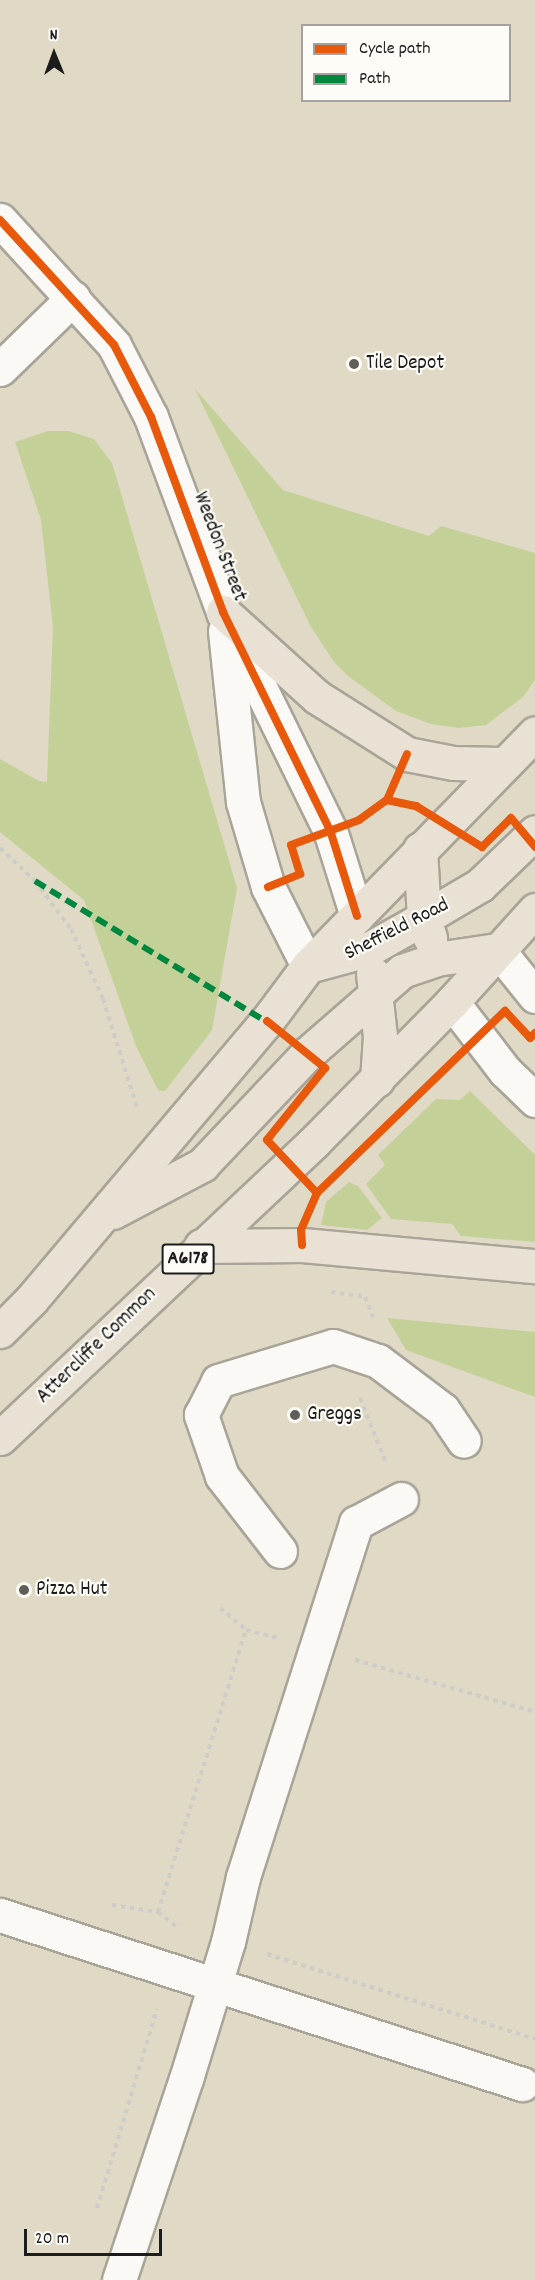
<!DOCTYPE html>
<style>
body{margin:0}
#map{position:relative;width:535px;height:2280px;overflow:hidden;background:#e0d9c5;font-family:Dekko,sans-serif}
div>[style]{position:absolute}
.green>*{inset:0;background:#c3d198}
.path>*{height:4px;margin-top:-2px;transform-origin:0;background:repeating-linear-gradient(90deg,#ceccc7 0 4.5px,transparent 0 9px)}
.roads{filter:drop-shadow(2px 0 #a9a498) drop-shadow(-2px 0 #a9a498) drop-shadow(0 2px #a9a498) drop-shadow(0 -2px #a9a498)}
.minor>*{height:33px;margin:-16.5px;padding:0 16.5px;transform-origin:16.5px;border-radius:16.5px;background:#faf9f6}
.major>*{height:33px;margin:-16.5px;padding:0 16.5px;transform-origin:16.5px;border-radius:16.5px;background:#e9e1d4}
.quiet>*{height:6px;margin-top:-3px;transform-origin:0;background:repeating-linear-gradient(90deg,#00873e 0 12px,transparent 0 18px)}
.cycleway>*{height:8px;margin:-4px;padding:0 4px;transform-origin:4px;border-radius:4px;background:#e8590c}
.dots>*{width:16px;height:16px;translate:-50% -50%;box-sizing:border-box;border:3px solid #fdfcf7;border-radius:50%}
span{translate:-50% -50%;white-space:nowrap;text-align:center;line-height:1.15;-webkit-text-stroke:4.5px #fdfcf7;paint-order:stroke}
.shield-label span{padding:2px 4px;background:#fdfcf7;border:2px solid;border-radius:4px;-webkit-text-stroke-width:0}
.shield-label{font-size:20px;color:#1c1c1c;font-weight:700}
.poi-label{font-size:21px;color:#1c1c1c}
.left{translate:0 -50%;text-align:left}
.street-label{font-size:21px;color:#1c1c1c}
.legend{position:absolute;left:301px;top:24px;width:210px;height:78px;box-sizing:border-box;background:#fdfcf7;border:2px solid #a3a29f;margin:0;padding:8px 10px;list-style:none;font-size:18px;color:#1c1c1c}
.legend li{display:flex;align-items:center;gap:12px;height:30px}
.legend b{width:30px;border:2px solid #a3a29f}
.north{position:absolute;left:24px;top:24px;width:60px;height:60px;-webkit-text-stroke:4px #fdfcf7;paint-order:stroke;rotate:359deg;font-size:16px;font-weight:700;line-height:24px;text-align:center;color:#1c1c1c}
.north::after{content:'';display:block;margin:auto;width:21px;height:27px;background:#1c1c1c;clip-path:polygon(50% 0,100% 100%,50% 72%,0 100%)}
.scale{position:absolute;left:24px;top:2229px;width:138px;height:27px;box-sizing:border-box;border:3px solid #1c1c1c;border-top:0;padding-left:8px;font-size:18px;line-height:21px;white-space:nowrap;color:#1c1c1c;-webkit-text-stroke:4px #fdfcf7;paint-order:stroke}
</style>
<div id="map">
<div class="green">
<i style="clip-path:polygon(195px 389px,283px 490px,429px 536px,441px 526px,535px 553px,535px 680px,523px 697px,486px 725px,459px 728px,431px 724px,396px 711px,348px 676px,334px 662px,311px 627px)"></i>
<i style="clip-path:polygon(48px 431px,69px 431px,94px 439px,112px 463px,237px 888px,212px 1030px,165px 1091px,158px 1090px,136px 1046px,84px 900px,0 832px,0 759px,39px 781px,47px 782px,53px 627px,41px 520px,15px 442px)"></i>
<i style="clip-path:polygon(470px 1091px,535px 1155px,535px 1242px,461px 1236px,452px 1224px,391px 1219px,366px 1184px,385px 1165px,378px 1155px,436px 1099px,460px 1100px)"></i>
<i style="clip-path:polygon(349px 1182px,358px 1186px,382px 1218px,367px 1230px,321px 1225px,326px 1202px)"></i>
<i style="clip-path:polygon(387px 1318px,535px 1332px,535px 1397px,406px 1350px)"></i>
</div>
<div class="path">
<i style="left:0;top:848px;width:48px;rotate:43.3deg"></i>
<i style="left:35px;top:881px;width:60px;rotate:53.1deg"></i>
<i style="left:71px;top:929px;width:77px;rotate:65.4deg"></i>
<i style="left:103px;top:999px;width:117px;rotate:72.6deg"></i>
<i style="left:331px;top:1292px;width:34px;rotate:8deg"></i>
<i style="left:365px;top:1297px;width:22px;rotate:68deg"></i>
<i style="left:360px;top:1398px;width:70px;rotate:68.2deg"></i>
<i style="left:220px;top:1608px;width:34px;rotate:40deg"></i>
<i style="left:355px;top:1660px;width:187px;rotate:16.1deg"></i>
<i style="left:112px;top:1905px;width:47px;rotate:8.7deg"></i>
<i style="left:158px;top:1912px;width:24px;rotate:38deg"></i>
<i style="left:158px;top:1912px;width:295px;rotate:-72.7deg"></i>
<i style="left:246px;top:1630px;width:33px;rotate:14deg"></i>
<i style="left:267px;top:1954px;width:281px;rotate:17.6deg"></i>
<i style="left:97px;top:2208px;width:208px;rotate:-73.2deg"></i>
</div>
<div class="roads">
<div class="minor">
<i style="left:0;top:220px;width:169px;rotate:47.6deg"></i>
<i style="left:114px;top:345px;width:81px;rotate:62.8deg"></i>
<i style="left:151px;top:417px;width:208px;rotate:69.7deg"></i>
<i style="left:223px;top:612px;width:243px;rotate:63.9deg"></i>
<i style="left:330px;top:830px;width:90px;rotate:72.6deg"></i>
<i style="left:0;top:369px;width:102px;rotate:-44.2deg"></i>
<i style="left:225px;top:631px;width:172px;rotate:84deg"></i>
<i style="left:243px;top:802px;width:89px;rotate:73.6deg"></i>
<i style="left:268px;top:887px;width:89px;rotate:63.1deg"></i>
<i style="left:498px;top:950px;width:59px;rotate:51.2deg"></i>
<i style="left:452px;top:1002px;width:87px;rotate:52.5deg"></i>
<i style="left:505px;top:1071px;width:42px;rotate:44deg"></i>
<i style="left:280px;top:1551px;width:95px;rotate:-127.7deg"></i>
<i style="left:222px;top:1476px;width:65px;rotate:-109deg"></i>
<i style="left:201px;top:1415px;width:38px;rotate:-63deg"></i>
<i style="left:218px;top:1381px;width:120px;rotate:-16.9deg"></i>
<i style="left:333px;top:1346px;width:47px;rotate:18.4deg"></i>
<i style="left:378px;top:1361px;width:81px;rotate:37deg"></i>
<i style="left:443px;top:1410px;width:37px;rotate:56deg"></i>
<i style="left:0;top:1915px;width:549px;rotate:17.94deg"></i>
<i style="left:119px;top:2280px;width:212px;rotate:-71.6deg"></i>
<i style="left:186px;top:2079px;width:143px;rotate:-73deg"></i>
<i style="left:228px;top:1942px;width:67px;rotate:-77deg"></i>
<i style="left:243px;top:1877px;width:372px;rotate:-72.3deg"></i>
<i style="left:356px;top:1523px;width:51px;rotate:-28.1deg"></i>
</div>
<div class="major">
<i style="left:223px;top:612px;width:127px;rotate:42.1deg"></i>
<i style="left:317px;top:697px;width:107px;rotate:32.3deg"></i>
<i style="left:407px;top:754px;width:47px;rotate:11.1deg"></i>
<i style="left:453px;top:763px;width:49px;rotate:1.2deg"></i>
<i style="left:420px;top:849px;width:69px;rotate:86.7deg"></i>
<i style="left:424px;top:918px;width:21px;rotate:73deg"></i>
<i style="left:308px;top:966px;width:61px;rotate:-15.2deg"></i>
<i style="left:367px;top:950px;width:65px;rotate:-29.3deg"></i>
<i style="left:424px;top:918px;width:65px;rotate:-30.5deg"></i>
<i style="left:480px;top:885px;width:76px;rotate:-43.9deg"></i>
<i style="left:373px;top:974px;width:62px;rotate:83.6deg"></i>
<i style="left:380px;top:1036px;width:44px;rotate:93.9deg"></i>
<i style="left:113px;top:1212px;width:101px;rotate:-27.8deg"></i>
<i style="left:202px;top:1165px;width:153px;rotate:-46.6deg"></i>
<i style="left:307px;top:1054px;width:126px;rotate:-41.1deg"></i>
<i style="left:402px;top:971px;width:36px;rotate:-19deg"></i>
<i style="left:436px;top:959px;width:63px;rotate:-8.3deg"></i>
<i style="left:201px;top:1246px;width:101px;rotate:-0.6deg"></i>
<i style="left:302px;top:1245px;width:234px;rotate:5.2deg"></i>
<i style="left:0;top:1331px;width:44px;rotate:-45deg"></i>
<i style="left:31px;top:1300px;width:365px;rotate:-49.8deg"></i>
<i style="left:267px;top:1021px;width:69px;rotate:-53.3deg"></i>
<i style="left:308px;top:966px;width:325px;rotate:-45.7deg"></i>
<i style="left:0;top:1438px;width:432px;rotate:-43.3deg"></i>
<i style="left:314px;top:1142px;width:197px;rotate:-45.4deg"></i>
<i style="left:452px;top:1002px;width:124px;rotate:-47.9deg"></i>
</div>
</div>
<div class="quiet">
<i style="left:35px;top:881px;width:274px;rotate:31.3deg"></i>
</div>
<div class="cycleway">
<i style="left:0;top:220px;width:169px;rotate:47.6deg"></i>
<i style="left:114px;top:345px;width:81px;rotate:62.8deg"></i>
<i style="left:151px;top:417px;width:208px;rotate:69.7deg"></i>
<i style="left:223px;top:612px;width:243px;rotate:63.9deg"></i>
<i style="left:330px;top:830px;width:90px;rotate:72.6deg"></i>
<i style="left:387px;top:800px;width:30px;rotate:12deg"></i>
<i style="left:416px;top:806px;width:78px;rotate:31.8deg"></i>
<i style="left:482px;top:847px;width:41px;rotate:-45deg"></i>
<i style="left:511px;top:818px;width:38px;rotate:50deg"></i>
<i style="left:268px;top:887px;width:35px;rotate:-22deg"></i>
<i style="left:300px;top:874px;width:30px;rotate:-107deg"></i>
<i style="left:291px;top:845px;width:72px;rotate:-20.2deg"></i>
<i style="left:359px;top:820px;width:34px;rotate:-36deg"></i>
<i style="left:387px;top:800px;width:50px;rotate:-66.5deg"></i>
<i style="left:267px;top:1021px;width:75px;rotate:39deg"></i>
<i style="left:325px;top:1068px;width:92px;rotate:128.9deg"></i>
<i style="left:267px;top:1140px;width:73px;rotate:46.7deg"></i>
<i style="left:317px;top:1193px;width:40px;rotate:113.4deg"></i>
<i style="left:301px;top:1230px;width:15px;rotate:86deg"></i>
<i style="left:317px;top:1193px;width:262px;rotate:-44.1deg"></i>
<i style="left:505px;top:1011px;width:37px;rotate:47deg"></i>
<i style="left:530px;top:1038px;width:7px;rotate:-45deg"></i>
</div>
<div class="dots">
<i style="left:354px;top:364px;background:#615e57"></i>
<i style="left:295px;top:1415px;background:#615e57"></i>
<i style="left:24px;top:1590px;background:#615e57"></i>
</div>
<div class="shield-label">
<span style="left:188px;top:1259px">A6178</span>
</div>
<div class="poi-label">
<span class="left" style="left:366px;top:364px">Tile Depot</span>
<span class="left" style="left:307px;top:1415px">Greggs</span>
<span class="left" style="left:36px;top:1590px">Pizza Hut</span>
</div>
<div class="street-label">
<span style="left:219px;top:547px;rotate:69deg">Weedon Street</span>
<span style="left:397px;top:930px;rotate:-27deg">Sheffield Road</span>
<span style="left:97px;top:1346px;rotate:-44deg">Attercliffe Common</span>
</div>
<ul class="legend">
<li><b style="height:8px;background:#e8590c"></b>Cycle path</li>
<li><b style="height:8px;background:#00873e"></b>Path</li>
</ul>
<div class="north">N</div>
<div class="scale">20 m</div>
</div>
